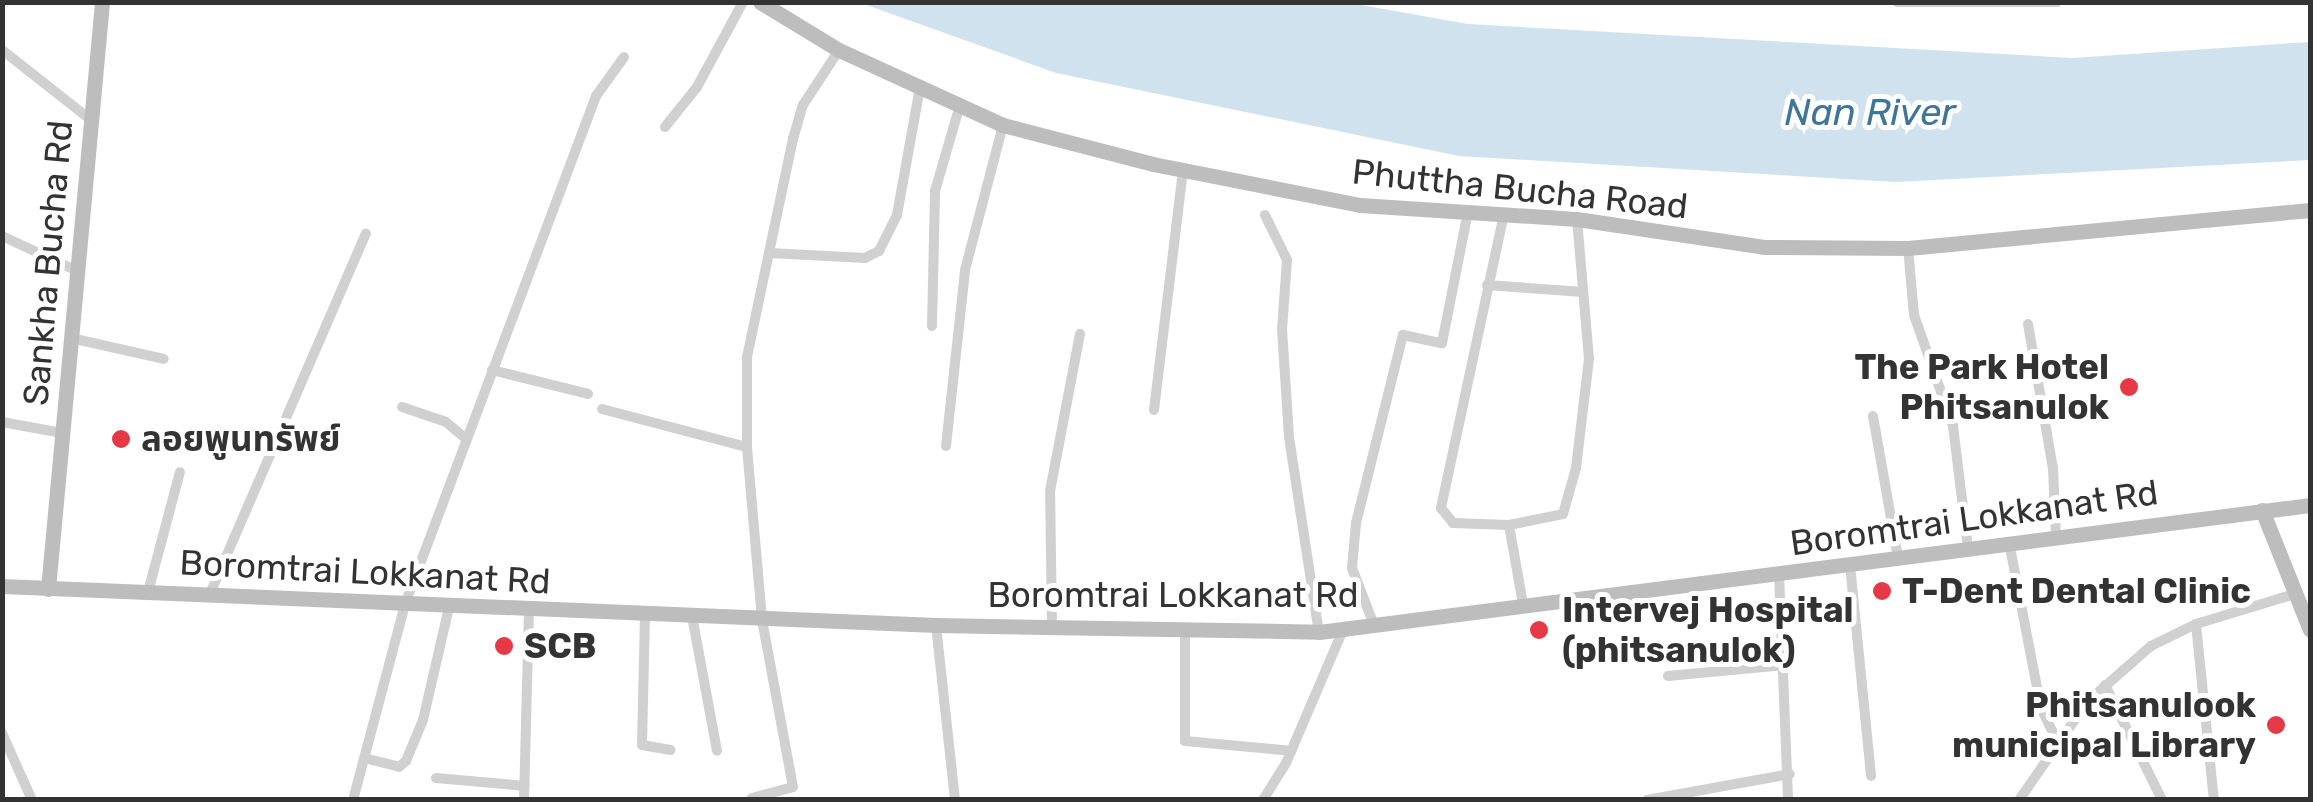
<!DOCTYPE html>
<meta charset="utf-8">
<style>
body{margin:0}
#map{position:relative;width:2313px;height:802px;overflow:hidden;background:#fff;font-family:Rubik,"Noto Sans Thai",sans-serif}
div>[style]{position:absolute}
.water>*{inset:0;background:#cfe2ee}
.street>*{height:10px;margin:-5px;padding:0 5px;transform-origin:5px;border-radius:5px;background:#d0d0d0}
.secondary>*{height:15px;margin:-7.5px;padding:0 7.5px;transform-origin:7.5px;border-radius:7.5px;background:#bdbdbd}
.dots>*{width:28px;height:28px;translate:-50% -50%;box-sizing:border-box;border:5px solid #fff;border-radius:50%}
span{translate:-50% -50%;white-space:nowrap;text-align:center;line-height:1.15;-webkit-text-stroke:10px #fff;paint-order:stroke}
.street-label{font-size:35px;color:#333}
.poi-label{font-size:35px;color:#333;font-weight:700}
.right{translate:-100% -50%;text-align:right}
.left{translate:0 -50%;text-align:left}
.water-label{font-size:38px;color:#3f7597;font-style:italic}
.frame{position:absolute;inset:0;border:5px solid #333;pointer-events:none}
</style>
<div id="map">
<div class="water">
<i style="clip-path:polygon(1350px 3px,1468px 24px,2072px 58px,2310px 42px,2310px 160px,1896px 182px,1459px 156px,1056px 73px,861px 3px)"></i>
</div>
<div class="street">
<i style="left:1897px;top:2px;width:160px"></i>
<i style="left:2px;top:50px;width:113px;rotate:38.2deg"></i>
<i style="left:665px;top:127px;width:51px;rotate:-51.3deg"></i>
<i style="left:697px;top:87px;width:97px;rotate:-61.6deg"></i>
<i style="left:1504px;top:214px;width:301px;rotate:102.1deg"></i>
<i style="left:1441px;top:508px;width:19px;rotate:51deg"></i>
<i style="left:1453px;top:523px;width:56px;rotate:2deg"></i>
<i style="left:1509px;top:525px;width:80px;rotate:80deg"></i>
<i style="left:1265px;top:215px;width:50px;rotate:63.9deg"></i>
<i style="left:1287px;top:260px;width:69px;rotate:94.1deg"></i>
<i style="left:1282px;top:329px;width:108px;rotate:86.3deg"></i>
<i style="left:1289px;top:437px;width:197px;rotate:81.3deg"></i>
<i style="left:2px;top:236px;width:83px;rotate:25deg"></i>
<i style="left:1908px;top:248px;width:67px;rotate:84.9deg"></i>
<i style="left:1914px;top:315px;width:118px;rotate:70.6deg"></i>
<i style="left:1953px;top:426px;width:124px;rotate:83deg"></i>
<i style="left:770px;top:253px;width:95px;rotate:3deg"></i>
<i style="left:865px;top:258px;width:16px;rotate:-27deg"></i>
<i style="left:879px;top:251px;width:40px;rotate:-63.4deg"></i>
<i style="left:897px;top:215px;width:130px;rotate:-79.8deg"></i>
<i style="left:1487px;top:285px;width:96px;rotate:4.2deg"></i>
<i style="left:2028px;top:324px;width:146px;rotate:80.2deg"></i>
<i style="left:2053px;top:468px;width:69px;rotate:87.5deg"></i>
<i style="left:932px;top:326px;width:135px;rotate:-88.7deg"></i>
<i style="left:935px;top:191px;width:90px;rotate:-73.8deg"></i>
<i style="left:71px;top:338px;width:95px;rotate:12.7deg"></i>
<i style="left:492px;top:370px;width:99px;rotate:14deg"></i>
<i style="left:402px;top:407px;width:46px;rotate:18.8deg"></i>
<i style="left:446px;top:422px;width:26px;rotate:40deg"></i>
<i style="left:602px;top:409px;width:150px;rotate:14.7deg"></i>
<i style="left:1154px;top:410px;width:242px;rotate:-83.1deg"></i>
<i style="left:1873px;top:416px;width:144px;rotate:80deg"></i>
<i style="left:2px;top:422px;width:61px;rotate:10.4deg"></i>
<i style="left:946px;top:446px;width:177px;rotate:-83.8deg"></i>
<i style="left:965px;top:270px;width:150px;rotate:-75.3deg"></i>
<i style="left:1509px;top:525px;width:55px;rotate:-11.5deg"></i>
<i style="left:1563px;top:514px;width:48px;rotate:-74.2deg"></i>
<i style="left:1576px;top:468px;width:110px;rotate:-83.2deg"></i>
<i style="left:1589px;top:359px;width:141px;rotate:-94.9deg"></i>
<i style="left:2009px;top:542px;width:169px;rotate:79.1deg"></i>
<i style="left:2041px;top:708px;width:37px;rotate:64deg"></i>
<i style="left:1850px;top:565px;width:212px;rotate:84.3deg"></i>
<i style="left:1779px;top:574px;width:226px;rotate:87.7deg"></i>
<i style="left:148px;top:592px;width:124px;rotate:-75.1deg"></i>
<i style="left:209px;top:596px;width:395px;rotate:-66.6deg"></i>
<i style="left:645px;top:614px;width:131px;rotate:91.3deg"></i>
<i style="left:642px;top:745px;width:29px;rotate:10deg"></i>
<i style="left:692px;top:616px;width:137px;rotate:79.5deg"></i>
<i style="left:2196px;top:624px;width:177px;rotate:84.2deg"></i>
<i style="left:936px;top:625px;width:176px;rotate:83.8deg"></i>
<i style="left:1374px;top:625px;width:61px;rotate:-111.1deg"></i>
<i style="left:1352px;top:568px;width:45px;rotate:-84.9deg"></i>
<i style="left:1356px;top:523px;width:194px;rotate:-76deg"></i>
<i style="left:1403px;top:335px;width:40px;rotate:12deg"></i>
<i style="left:1442px;top:343px;width:134px;rotate:-78.8deg"></i>
<i style="left:1052px;top:627px;width:136px;rotate:-90.8deg"></i>
<i style="left:1050px;top:491px;width:160px;rotate:-79.2deg"></i>
<i style="left:1185px;top:629px;width:112px;rotate:90deg"></i>
<i style="left:1185px;top:741px;width:107px;rotate:5.3deg"></i>
<i style="left:1668px;top:676px;width:117px;rotate:-5.4deg"></i>
<i style="left:2105px;top:685px;width:128px;rotate:63.6deg"></i>
<i style="left:2px;top:733px;width:73px;rotate:65.9deg"></i>
<i style="left:364px;top:758px;width:36px;rotate:14deg"></i>
<i style="left:399px;top:767px;width:9px;rotate:-41deg"></i>
<i style="left:406px;top:761px;width:44px;rotate:-67.5deg"></i>
<i style="left:423px;top:720px;width:116px;rotate:-77deg"></i>
<i style="left:436px;top:778px;width:89px;rotate:5.1deg"></i>
<i style="left:752px;top:798px;width:42px;rotate:-15deg"></i>
<i style="left:793px;top:787px;width:171px;rotate:-100.5deg"></i>
<i style="left:762px;top:619px;width:173px;rotate:-95deg"></i>
<i style="left:747px;top:447px;width:90px;rotate:-90deg"></i>
<i style="left:747px;top:357px;width:223px;rotate:-78.1deg"></i>
<i style="left:793px;top:139px;width:35px;rotate:-74deg"></i>
<i style="left:803px;top:105px;width:66px;rotate:-56.8deg"></i>
<i style="left:353px;top:800px;width:203px;rotate:-75.1deg"></i>
<i style="left:405px;top:604px;width:543px;rotate:-69.39deg"></i>
<i style="left:596px;top:96px;width:48px;rotate:-54.3deg"></i>
<i style="left:524px;top:800px;width:190px;rotate:-88.5deg"></i>
<i style="left:1263px;top:800px;width:44px;rotate:-58.1deg"></i>
<i style="left:1286px;top:763px;width:147px;rotate:-66.8deg"></i>
<i style="left:1647px;top:800px;width:145px;rotate:-10.3deg"></i>
<i style="left:2019px;top:800px;width:119px;rotate:-55.2deg"></i>
<i style="left:2087px;top:702px;width:85px;rotate:-41.2deg"></i>
<i style="left:2151px;top:646px;width:50px;rotate:-26.1deg"></i>
<i style="left:2196px;top:624px;width:103px;rotate:-16.9deg"></i>
</div>
<div class="secondary">
<i style="left:760px;top:2px;width:92px;rotate:31.3deg"></i>
<i style="left:839px;top:50px;width:180px;rotate:24.6deg"></i>
<i style="left:1003px;top:125px;width:155px;rotate:14.6deg"></i>
<i style="left:1153px;top:164px;width:211px;rotate:11.2deg"></i>
<i style="left:1360px;top:205px;width:217px;rotate:3.7deg"></i>
<i style="left:1577px;top:219px;width:189px;rotate:8.5deg"></i>
<i style="left:1764px;top:247px;width:144px;rotate:0.4deg"></i>
<i style="left:1908px;top:248px;width:404px;rotate:-5.4deg"></i>
<i style="left:2262px;top:510px;width:129px;rotate:68.2deg"></i>
<i style="left:2px;top:586px;width:935px;rotate:2.39deg"></i>
<i style="left:936px;top:625px;width:383px;rotate:1deg"></i>
<i style="left:1319px;top:632px;width:999px;rotate:-7.3deg"></i>
<i style="left:48px;top:589px;width:589px;rotate:-84.74deg"></i>
</div>
<div class="dots">
<i style="left:2129px;top:387px;background:#e63946"></i>
<i style="left:121px;top:439px;background:#e63946"></i>
<i style="left:1882px;top:591px;background:#e63946"></i>
<i style="left:1539px;top:630px;background:#e63946"></i>
<i style="left:504px;top:646px;background:#e63946"></i>
<i style="left:2276px;top:725px;background:#e63946"></i>
</div>
<div class="street-label">
<span style="left:1520px;top:189px;rotate:6deg">Phuttha Bucha Road</span>
<span style="left:48px;top:263px;rotate:-85deg">Sankha Bucha Rd</span>
<span style="left:1974px;top:518px;rotate:-8deg">Boromtrai Lokkanat Rd</span>
<span style="left:365px;top:572px;rotate:3deg">Boromtrai Lokkanat Rd</span>
<span style="left:1173px;top:595px">Boromtrai Lokkanat Rd</span>
</div>
<div class="poi-label">
<span class="right" style="left:2109px;top:387px">The Park Hotel<br>Phitsanulok</span>
<span class="left" style="left:141px;top:439px">ลอยพูนทรัพย์</span>
<span class="left" style="left:1902px;top:591px">T-Dent Dental Clinic</span>
<span class="left" style="left:1562px;top:630px">Intervej Hospital<br>(phitsanulok)</span>
<span class="left" style="left:524px;top:646px">SCB</span>
<span class="right" style="left:2256px;top:725px">Phitsanulook<br>municipal Library</span>
</div>
<div class="water-label">
<span style="left:1870px;top:113px">Nan River</span>
</div>
<div class="frame"></div>
</div>
